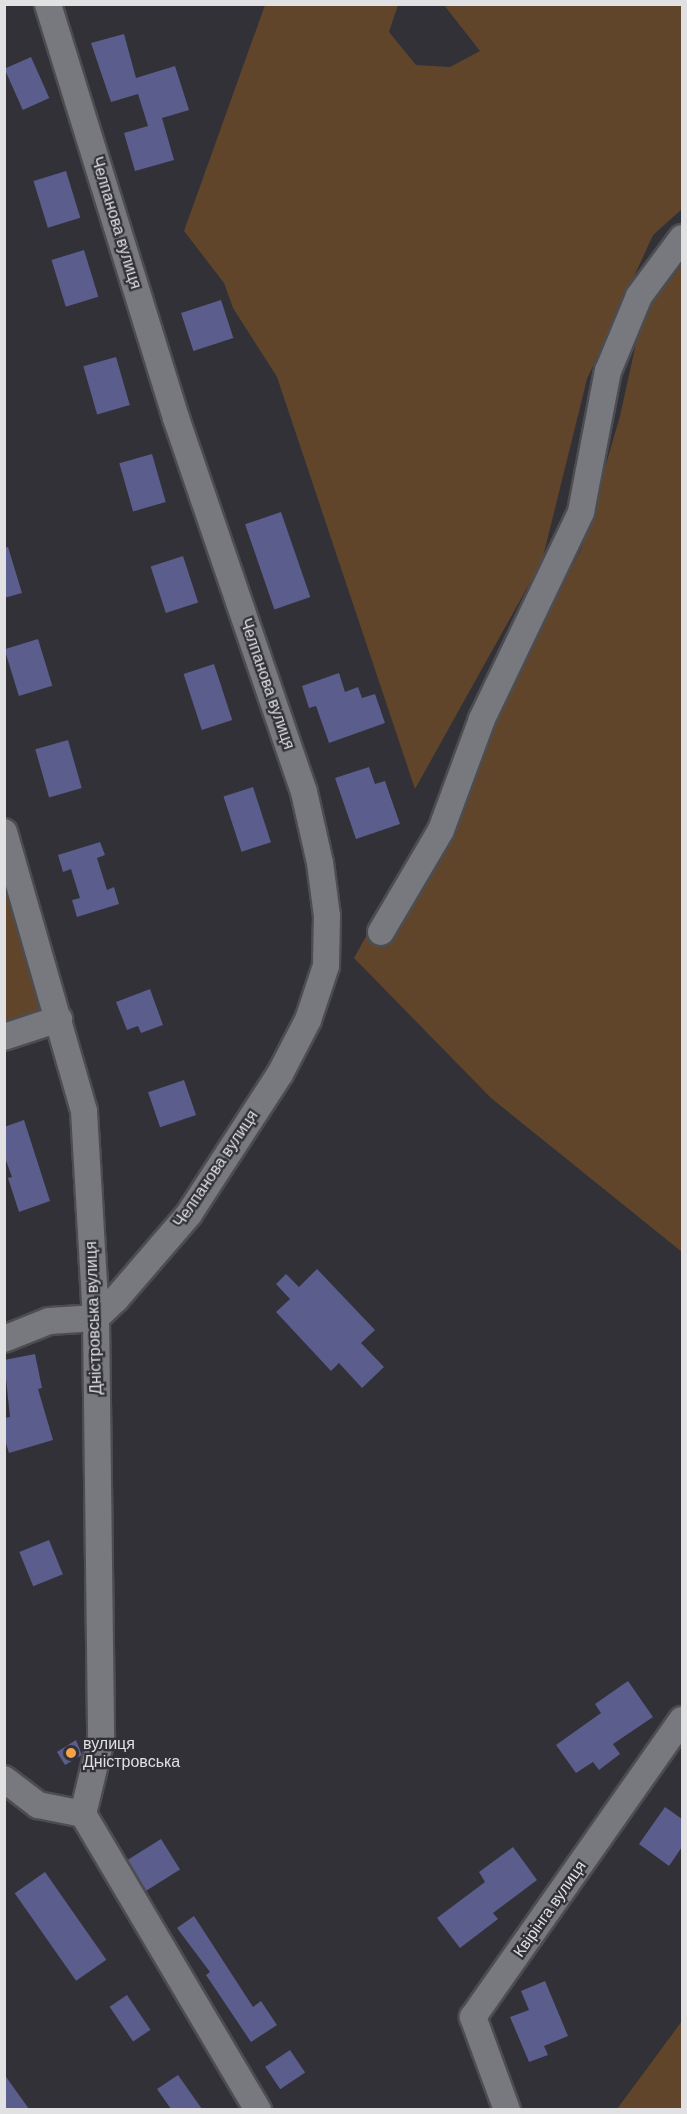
<!DOCTYPE html>
<meta charset="utf-8">
<style>
body{margin:0}
#map{position:relative;width:687px;height:2114px;overflow:hidden;background:#313137;font-family:Helvetica,sans-serif}
div>[style]{position:absolute}
.green>*{inset:0;background:#60452b}
.building>*{inset:0;background:#5b5d8d;transform-origin:0 0}
.roads{filter:drop-shadow(2px 0 #4d4d51) drop-shadow(-2px 0 #4d4d51) drop-shadow(0 2px #4d4d51) drop-shadow(0 -2px #4d4d51)}
.minor>*{height:26px;margin:-13px;padding:0 13px;transform-origin:13px;border-radius:13px;background:#78797f}
.dots>*{width:16px;height:16px;translate:-50% -50%;box-sizing:border-box;border:3px solid #313137;border-radius:50%}
span{translate:-50% -50%;white-space:nowrap;text-align:center;line-height:1.15;-webkit-text-stroke:4.5px #313137;paint-order:stroke}
.street-label{font-size:16px;color:#e1e1e4}
.poi-label{font-size:16px;color:#e1e1e4}
.left{translate:0 -50%;text-align:left}
.frame{position:absolute;inset:0;border:6px solid #e1e1e4;pointer-events:none}
</style>
<div id="map">
<div class="green">
<i style="clip-path:polygon(265px 5px,398px 5px,389px 32px,416px 65px,450px 67px,480px 51px,444px 5px,682px 5px,682px 209px,653px 235px,587px 379px,542px 561px,415px 789px,277px 377px,233px 308px,224px 283px,184px 231px)"></i>
<i style="clip-path:polygon(682px 265px,682px 1252px,491px 1098px,354px 958px,581px 550px,620px 416px,642px 316px)"></i>
<i style="clip-path:polygon(4px 857px,49px 1011px,4px 1026px)"></i>
<i style="clip-path:polygon(682px 2021px,682px 2109px,617px 2109px)"></i>
</div>
<div class="building">
<i style="clip-path:polygon(124px 34px,136px 78px,175px 66px,189px 110px,162px 118px,174px 160px,135px 171px,124px 133px,148px 126px,138px 94px,111px 102px,91px 43px)"></i>
<i style="left:31px;top:57px;width:45px;height:29px;rotate:66deg"></i>
<i style="left:66px;top:171px;width:49px;height:34px;rotate:73deg"></i>
<i style="left:84px;top:250px;width:49px;height:34px;rotate:73deg"></i>
<i style="left:221px;top:300px;width:40px;height:42px;rotate:72deg"></i>
<i style="left:116px;top:357px;width:50px;height:34px;rotate:74deg"></i>
<i style="left:152px;top:454px;width:50px;height:34px;rotate:74deg"></i>
<i style="left:281px;top:512px;width:90px;height:38px;rotate:71deg"></i>
<i style="clip-path:polygon(8px 547px,22px 593px,4px 598px,4px 548px)"></i>
<i style="left:183px;top:556px;width:49px;height:34px;rotate:72deg"></i>
<i style="left:38px;top:639px;width:49px;height:35px;rotate:73deg"></i>
<i style="left:214px;top:664px;width:59px;height:32px;rotate:72deg"></i>
<i style="clip-path:polygon(339px 673px,345px 692px,358px 687px,362px 698px,375px 694px,385px 723px,329px 743px,316px 706px,309px 708px,302px 686px)"></i>
<i style="left:68px;top:740px;width:50px;height:34px;rotate:74deg"></i>
<i style="clip-path:polygon(369px 767px,375px 784px,385px 781px,400px 824px,356px 839px,335px 778px)"></i>
<i style="left:253px;top:787px;width:58px;height:31px;rotate:72deg"></i>
<i style="clip-path:polygon(100px 842px,105px 855px,97px 858px,107px 890px,114px 887px,119px 904px,77px 917px,72px 900px,80px 898px,71px 869px,63px 872px,58px 855px)"></i>
<i style="clip-path:polygon(150px 989px,163px 1025px,141px 1033px,138px 1026px,127px 1030px,116px 1002px)"></i>
<i style="left:184px;top:1080px;width:37px;height:38px;rotate:71deg"></i>
<i style="clip-path:polygon(24px 1120px,50px 1201px,19px 1212px,8px 1178px,12px 1177px,4px 1155px,4px 1127px)"></i>
<i style="clip-path:polygon(317px 1269px,375px 1330px,361px 1343px,384px 1367px,362px 1388px,339px 1363px,331px 1371px,276px 1312px,290px 1299px,276px 1284px,286px 1274px,299px 1287px)"></i>
<i style="clip-path:polygon(35px 1354px,42px 1388px,38px 1389px,53px 1440px,9px 1453px,4px 1437px,4px 1418px,10px 1417px,4px 1360px)"></i>
<i style="left:49px;top:1540px;width:37px;height:32px;rotate:68deg"></i>
<i style="clip-path:polygon(628px 1681px,653px 1717px,613px 1744px,620px 1754px,599px 1770px,593px 1762px,576px 1773px,556px 1745px,601px 1713px,595px 1704px)"></i>
<i style="clip-path:polygon(76px 1740px,82px 1755px,65px 1765px,57px 1752px)"></i>
<i style="clip-path:polygon(665px 1807px,682px 1819px,682px 1847px,669px 1866px,639px 1844px)"></i>
<i style="left:161px;top:1839px;width:36px;height:40px;rotate:58deg"></i>
<i style="clip-path:polygon(513px 1847px,537px 1880px,493px 1913px,498px 1919px,460px 1948px,437px 1918px,485px 1882px,479px 1872px)"></i>
<i style="left:45px;top:1872px;width:107px;height:37px;rotate:55deg"></i>
<i style="clip-path:polygon(194px 1916px,253px 2007px,261px 2001px,277px 2025px,251px 2042px,206px 1975px,210px 1972px,177px 1928px)"></i>
<i style="clip-path:polygon(545px 1981px,568px 2036px,544px 2046px,548px 2055px,529px 2062px,510px 2017px,529px 2010px,521px 1991px)"></i>
<i style="left:127px;top:1995px;width:42px;height:21px;rotate:56deg"></i>
<i style="left:290px;top:2050px;width:27px;height:30px;rotate:56deg"></i>
<i style="clip-path:polygon(4px 2074px,29px 2109px,4px 2109px)"></i>
<i style="clip-path:polygon(178px 2075px,202px 2109px,171px 2109px,157px 2089px)"></i>
</div>
<div class="roads">
<div class="minor">
<i style="left:4px;top:832px;width:290px;rotate:74deg"></i>
<i style="left:84px;top:1111px;width:207px;rotate:86.7deg"></i>
<i style="left:96px;top:1318px;width:421px;rotate:89.3deg"></i>
<i style="left:101px;top:1739px;width:77px;rotate:103.5deg"></i>
<i style="left:381px;top:932px;width:118px;rotate:-59.5deg"></i>
<i style="left:441px;top:830px;width:118px;rotate:-69.7deg"></i>
<i style="left:482px;top:719px;width:229px;rotate:-64.4deg"></i>
<i style="left:581px;top:512px;width:144px;rotate:-79.2deg"></i>
<i style="left:608px;top:371px;width:81px;rotate:-67.5deg"></i>
<i style="left:639px;top:296px;width:72px;rotate:-53.4deg"></i>
<i style="left:4px;top:1037px;width:58px;rotate:-18.1deg"></i>
<i style="left:4px;top:1339px;width:48px;rotate:-21.8deg"></i>
<i style="left:49px;top:1321px;width:47px;rotate:-3.7deg"></i>
<i style="left:96px;top:1318px;width:28px;rotate:-44deg"></i>
<i style="left:116px;top:1299px;width:112px;rotate:-49.3deg"></i>
<i style="left:189px;top:1214px;width:167px;rotate:-57deg"></i>
<i style="left:280px;top:1074px;width:61px;rotate:-62.6deg"></i>
<i style="left:308px;top:1020px;width:57px;rotate:-71.6deg"></i>
<i style="left:326px;top:966px;width:50px;rotate:-88.9deg"></i>
<i style="left:327px;top:916px;width:53px;rotate:-97.5deg"></i>
<i style="left:320px;top:863px;width:73px;rotate:-102.7deg"></i>
<i style="left:304px;top:792px;width:395px;rotate:-108.9deg"></i>
<i style="left:176px;top:418px;width:433px;rotate:-107.2deg"></i>
<i style="left:4px;top:1779px;width:43px;rotate:37.4deg"></i>
<i style="left:38px;top:1805px;width:46px;rotate:11.3deg"></i>
<i style="left:83px;top:1814px;width:344px;rotate:59.4deg"></i>
<i style="left:507px;top:2110px;width:99px;rotate:-110.1deg"></i>
<i style="left:473px;top:2017px;width:363px;rotate:-54.9deg"></i>
</div>
</div>
<div class="dots">
<i style="left:71px;top:1753px;background:#f7a149"></i>
</div>
<div class="street-label">
<span style="left:116px;top:223px;rotate:73deg">Челпанова вулиця</span>
<span style="left:267px;top:684px;rotate:71deg">Челпанова вулиця</span>
<span style="left:216px;top:1169px;rotate:-56deg">Челпанова вулиця</span>
<span style="left:94px;top:1318px;rotate:-92deg">Дністровська вулиця</span>
<span style="left:550px;top:1909px;rotate:-55deg">Квірінга вулиця</span>
</div>
<div class="poi-label">
<span class="left" style="left:83px;top:1753px">вулиця<br>Дністровська</span>
</div>
<div class="frame"></div>
</div>
